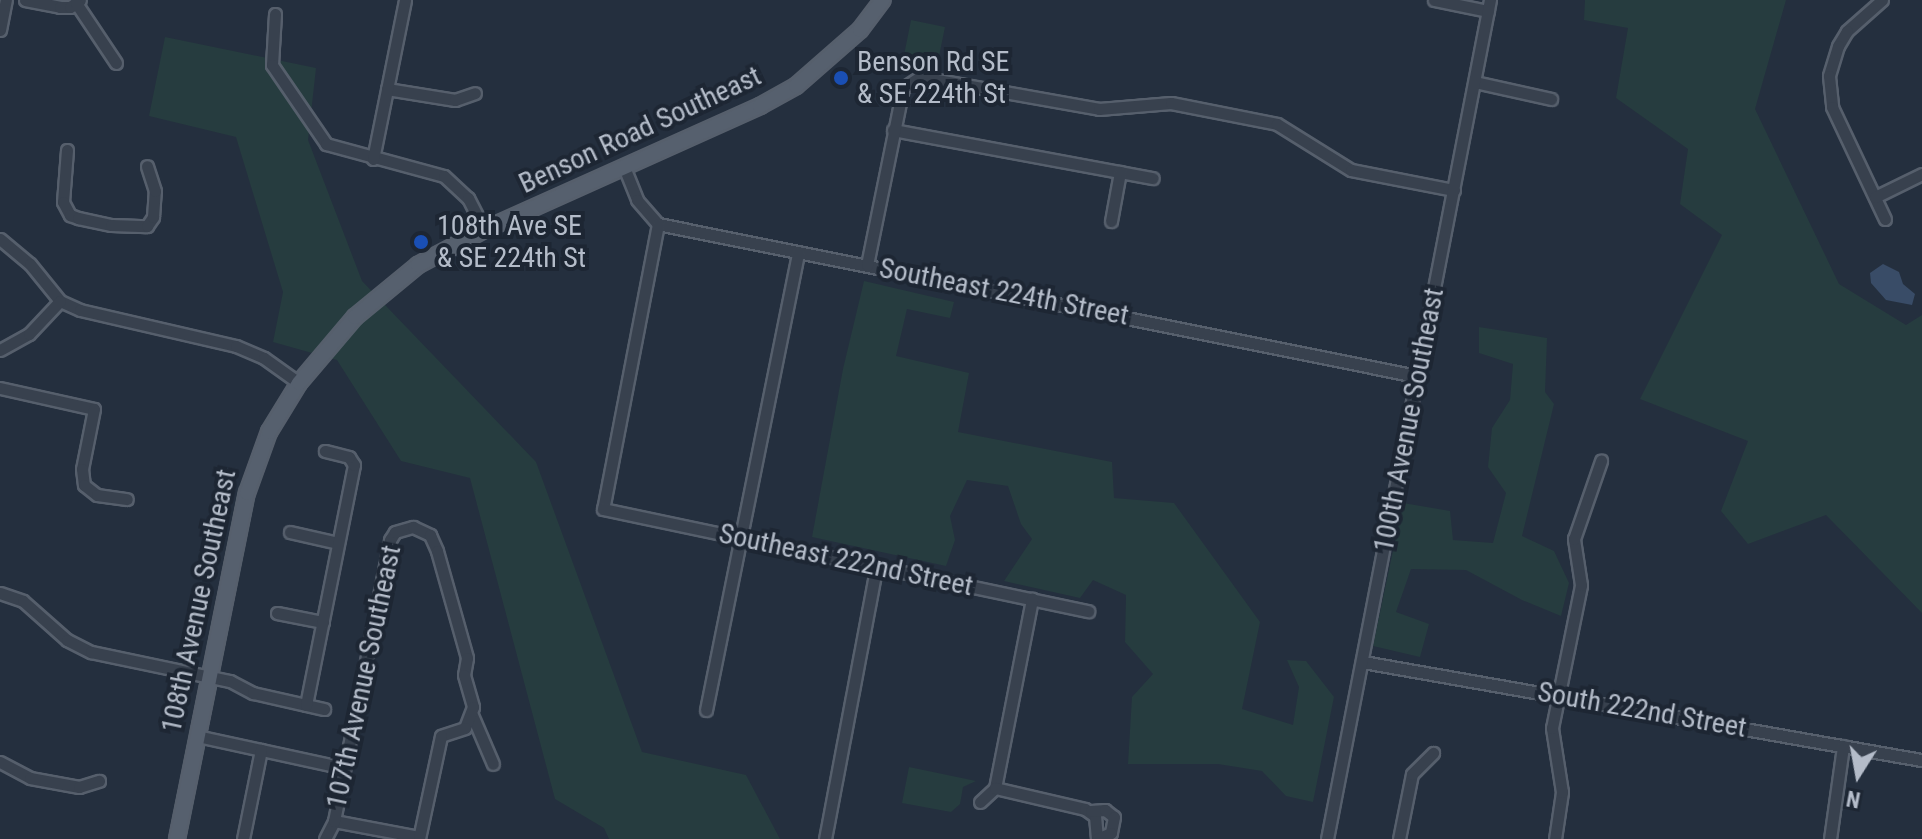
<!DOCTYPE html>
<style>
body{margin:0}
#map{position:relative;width:1922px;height:839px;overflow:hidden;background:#242f3e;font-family:"Roboto Condensed",sans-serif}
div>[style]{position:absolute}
.green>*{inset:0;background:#263c3f}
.water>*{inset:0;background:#394c67}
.roads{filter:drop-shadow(2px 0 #565f6c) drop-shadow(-2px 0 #565f6c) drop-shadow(0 2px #565f6c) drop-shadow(0 -2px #565f6c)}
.minor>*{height:11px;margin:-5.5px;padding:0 5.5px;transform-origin:5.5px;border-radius:5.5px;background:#38414e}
.major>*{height:14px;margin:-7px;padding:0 7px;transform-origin:7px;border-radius:7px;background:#56606e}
.dots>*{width:22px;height:22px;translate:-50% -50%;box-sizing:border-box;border:4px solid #1d2633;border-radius:50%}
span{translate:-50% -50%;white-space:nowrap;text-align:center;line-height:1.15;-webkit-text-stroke:8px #1d2633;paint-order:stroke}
.poi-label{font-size:28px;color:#b4bcc9}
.left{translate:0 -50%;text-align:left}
.street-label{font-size:28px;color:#b4bcc9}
.north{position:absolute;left:1818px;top:735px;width:80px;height:80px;-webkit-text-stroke:6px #1d2633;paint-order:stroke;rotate:191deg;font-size:22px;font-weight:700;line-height:32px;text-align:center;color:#b4bcc9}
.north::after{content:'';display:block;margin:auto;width:28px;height:36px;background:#b4bcc9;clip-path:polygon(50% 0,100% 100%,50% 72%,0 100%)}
</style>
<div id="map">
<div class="green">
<i style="clip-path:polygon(1585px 0,1786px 0,1755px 109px,1839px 284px,1906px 325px,1922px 315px,1922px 613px,1826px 515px,1748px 544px,1721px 511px,1748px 441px,1640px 399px,1722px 235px,1680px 204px,1688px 149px,1616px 98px,1628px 28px,1584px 20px)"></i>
<i style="clip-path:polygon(911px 20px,945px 27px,937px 66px,918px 62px,902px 65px)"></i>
<i style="clip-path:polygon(165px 37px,316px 68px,308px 140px,362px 281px,536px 462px,642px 752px,746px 775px,780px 839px,609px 839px,604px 828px,555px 799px,470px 478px,401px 461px,337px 360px,273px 342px,283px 292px,236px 137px,149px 116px)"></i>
<i style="clip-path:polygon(864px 281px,954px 302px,950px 318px,907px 309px,896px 356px,969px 373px,958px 432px,1112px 462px,1114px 498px,1174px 503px,1260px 622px,1242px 709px,1293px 725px,1299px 687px,1287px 660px,1306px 661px,1334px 697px,1313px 802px,1286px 796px,1262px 771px,1218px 764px,1128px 764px,1132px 697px,1153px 674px,1125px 642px,1126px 595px,1093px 580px,1080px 598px,1004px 581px,1032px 539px,1021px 524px,1008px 486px,967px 480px,950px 516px,955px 540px,946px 566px,812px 537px,843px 369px)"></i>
<i style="clip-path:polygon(1479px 327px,1547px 338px,1545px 392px,1554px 404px,1522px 536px,1554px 551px,1569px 583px,1561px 616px,1522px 600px,1466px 570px,1411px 569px,1396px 612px,1429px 624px,1420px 657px,1373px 646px,1403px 503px,1450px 511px,1453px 540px,1493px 543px,1506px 493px,1488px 467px,1492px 428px,1510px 400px,1513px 364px,1479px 353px)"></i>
<i style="clip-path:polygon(909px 767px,976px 781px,963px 787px,960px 804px,951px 812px,902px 803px)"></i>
</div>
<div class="water">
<i style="clip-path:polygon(1883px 264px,1899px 272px,1903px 284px,1915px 294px,1912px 305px,1886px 300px,1871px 283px,1870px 273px)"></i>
</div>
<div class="roads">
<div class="minor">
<i style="left:25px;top:0;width:36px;rotate:11deg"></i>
<i style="left:60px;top:7px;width:10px"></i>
<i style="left:70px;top:7px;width:12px;rotate:-35deg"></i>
<i style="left:1434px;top:0;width:55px;rotate:11.5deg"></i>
<i style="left:1882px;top:0;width:47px;rotate:138.5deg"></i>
<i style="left:1847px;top:31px;width:17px;rotate:121deg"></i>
<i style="left:1838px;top:46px;width:31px;rotate:107deg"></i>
<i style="left:1829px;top:76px;width:31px;rotate:84deg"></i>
<i style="left:1832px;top:107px;width:124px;rotate:64.7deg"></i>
<i style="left:76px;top:3px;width:72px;rotate:56.3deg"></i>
<i style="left:275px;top:14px;width:51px;rotate:93.4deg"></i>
<i style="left:272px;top:65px;width:96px;rotate:55.6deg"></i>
<i style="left:326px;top:144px;width:122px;rotate:15.2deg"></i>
<i style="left:444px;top:176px;width:33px;rotate:43deg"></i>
<i style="left:468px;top:198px;width:36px;rotate:63deg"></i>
<i style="left:0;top:30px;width:31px;rotate:-79deg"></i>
<i style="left:1475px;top:82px;width:78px;rotate:12.6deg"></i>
<i style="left:387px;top:89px;width:69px;rotate:9.2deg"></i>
<i style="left:455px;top:100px;width:21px;rotate:-19deg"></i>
<i style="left:893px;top:130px;width:264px;rotate:10.5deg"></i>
<i style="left:67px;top:150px;width:52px;rotate:94.4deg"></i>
<i style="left:63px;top:202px;width:15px;rotate:62deg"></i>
<i style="left:70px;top:215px;width:9px;rotate:21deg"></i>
<i style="left:78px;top:218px;width:34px;rotate:12deg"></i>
<i style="left:111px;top:225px;width:36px;rotate:2deg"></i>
<i style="left:147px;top:226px;width:11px;rotate:-56deg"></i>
<i style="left:153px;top:217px;width:26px;rotate:-86deg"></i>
<i style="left:155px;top:191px;width:26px;rotate:-108deg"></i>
<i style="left:373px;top:159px;width:162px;rotate:-78.6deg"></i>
<i style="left:624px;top:167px;width:35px;rotate:68deg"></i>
<i style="left:637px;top:200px;width:32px;rotate:49deg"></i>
<i style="left:658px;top:224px;width:773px;rotate:11.34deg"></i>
<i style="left:1875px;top:197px;width:52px;rotate:-26.1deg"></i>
<i style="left:1111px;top:221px;width:50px;rotate:-79.6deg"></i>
<i style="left:658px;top:224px;width:290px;rotate:100.9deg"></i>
<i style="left:603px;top:509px;width:496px;rotate:11.9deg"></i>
<i style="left:0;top:239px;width:39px;rotate:40deg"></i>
<i style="left:30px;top:264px;width:48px;rotate:51deg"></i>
<i style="left:60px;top:301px;width:22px;rotate:24deg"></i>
<i style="left:80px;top:310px;width:160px;rotate:13deg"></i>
<i style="left:236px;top:346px;width:30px;rotate:23deg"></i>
<i style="left:264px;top:358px;width:43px;rotate:35.5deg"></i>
<i style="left:867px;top:265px;width:181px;rotate:-78.5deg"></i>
<i style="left:903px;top:88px;width:20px;rotate:-33deg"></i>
<i style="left:920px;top:77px;width:182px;rotate:10.1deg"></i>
<i style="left:1099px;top:109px;width:72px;rotate:-4.8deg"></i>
<i style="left:1171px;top:103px;width:108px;rotate:11.2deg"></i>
<i style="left:1277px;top:124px;width:87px;rotate:31.9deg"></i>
<i style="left:1351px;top:170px;width:105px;rotate:11deg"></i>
<i style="left:0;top:350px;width:33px;rotate:-29deg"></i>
<i style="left:29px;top:334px;width:45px;rotate:-46.8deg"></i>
<i style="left:0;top:388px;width:96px;rotate:12.6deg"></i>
<i style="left:94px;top:409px;width:61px;rotate:101.3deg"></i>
<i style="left:82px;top:469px;width:16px;rotate:83deg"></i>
<i style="left:84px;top:485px;width:16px;rotate:38deg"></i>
<i style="left:97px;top:495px;width:30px;rotate:8deg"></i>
<i style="left:290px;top:532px;width:49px;rotate:12.9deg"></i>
<i style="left:0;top:593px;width:24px;rotate:19deg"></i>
<i style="left:23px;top:601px;width:59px;rotate:41.6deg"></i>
<i style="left:67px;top:640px;width:27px;rotate:27deg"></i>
<i style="left:91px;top:652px;width:142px;rotate:11.8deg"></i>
<i style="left:230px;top:681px;width:26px;rotate:28deg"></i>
<i style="left:253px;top:693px;width:73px;rotate:12.7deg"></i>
<i style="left:277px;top:613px;width:47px;rotate:11.1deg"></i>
<i style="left:1363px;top:662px;width:567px;rotate:9.96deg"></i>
<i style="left:306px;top:705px;width:245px;rotate:-78.7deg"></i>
<i style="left:354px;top:465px;width:9px;rotate:-122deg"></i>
<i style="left:349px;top:457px;width:25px;rotate:-166deg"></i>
<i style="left:706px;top:710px;width:467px;rotate:-78.6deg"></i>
<i style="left:472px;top:715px;width:53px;rotate:66.8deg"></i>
<i style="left:197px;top:736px;width:150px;rotate:12.3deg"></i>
<i style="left:0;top:762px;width:34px;rotate:28deg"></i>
<i style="left:30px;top:778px;width:50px;rotate:10.4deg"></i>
<i style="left:79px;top:787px;width:21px;rotate:-17deg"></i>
<i style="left:995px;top:788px;width:193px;rotate:-78.9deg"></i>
<i style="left:980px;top:802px;width:21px;rotate:-43deg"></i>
<i style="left:995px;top:788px;width:92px;rotate:13.1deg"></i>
<i style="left:1085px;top:809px;width:12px;rotate:35deg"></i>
<i style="left:1095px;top:816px;width:23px;rotate:85deg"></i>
<i style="left:1091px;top:811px;width:14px;rotate:-4deg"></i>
<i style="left:1105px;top:810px;width:11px;rotate:38deg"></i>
<i style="left:1114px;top:817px;width:16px;rotate:101deg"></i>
<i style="left:1111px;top:833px;width:15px;rotate:157deg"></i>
<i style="left:334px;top:821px;width:86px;rotate:10.7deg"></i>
<i style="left:243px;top:839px;width:91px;rotate:-78.6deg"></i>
<i style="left:325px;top:839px;width:20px;rotate:-63deg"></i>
<i style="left:334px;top:821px;width:287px;rotate:-78.7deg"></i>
<i style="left:390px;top:540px;width:9px;rotate:-58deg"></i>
<i style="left:395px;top:532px;width:19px;rotate:-16deg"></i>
<i style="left:413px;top:527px;width:19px;rotate:25deg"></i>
<i style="left:430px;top:535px;width:17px;rotate:66deg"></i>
<i style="left:437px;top:551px;width:111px;rotate:74.3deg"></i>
<i style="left:467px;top:658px;width:17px;rotate:100deg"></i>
<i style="left:464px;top:675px;width:33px;rotate:74deg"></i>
<i style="left:473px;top:707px;width:22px;rotate:111deg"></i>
<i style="left:465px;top:728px;width:25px;rotate:162deg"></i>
<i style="left:441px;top:736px;width:105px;rotate:102.1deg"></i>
<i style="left:825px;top:839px;width:279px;rotate:-79.3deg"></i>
<i style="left:1327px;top:839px;width:855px;rotate:-79.01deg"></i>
<i style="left:1399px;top:839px;width:66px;rotate:-78.7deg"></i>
<i style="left:1412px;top:774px;width:30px;rotate:-45deg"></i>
<i style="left:1555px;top:839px;width:48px;rotate:-81.5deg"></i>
<i style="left:1562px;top:792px;width:65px;rotate:-98.9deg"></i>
<i style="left:1552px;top:728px;width:146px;rotate:-78.5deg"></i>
<i style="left:1581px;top:585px;width:47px;rotate:-98.7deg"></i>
<i style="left:1574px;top:539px;width:83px;rotate:-70.9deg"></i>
<i style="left:1830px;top:839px;width:94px;rotate:-82deg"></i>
</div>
<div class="major">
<i style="left:177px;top:839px;width:353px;rotate:-78.6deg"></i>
<i style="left:247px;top:493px;width:65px;rotate:-70.2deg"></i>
<i style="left:269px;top:432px;width:57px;rotate:-58.5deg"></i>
<i style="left:299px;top:383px;width:87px;rotate:-49.7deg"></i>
<i style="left:355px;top:317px;width:82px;rotate:-39.5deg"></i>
<i style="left:418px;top:265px;width:75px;rotate:-27.9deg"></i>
<i style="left:484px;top:230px;width:303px;rotate:-24.2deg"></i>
<i style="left:760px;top:106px;width:41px;rotate:-29.1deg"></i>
<i style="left:796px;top:86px;width:85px;rotate:-41.2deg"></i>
<i style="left:860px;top:30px;width:38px;rotate:-53deg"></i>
</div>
</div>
<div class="dots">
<i style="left:841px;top:78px;background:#1a4fb4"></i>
<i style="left:421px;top:242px;background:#1a4fb4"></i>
</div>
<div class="poi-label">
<span class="left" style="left:857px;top:78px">Benson Rd SE<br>&amp; SE 224th St</span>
<span class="left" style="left:437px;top:242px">108th Ave SE<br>&amp; SE 224th St</span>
</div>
<div class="street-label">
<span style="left:640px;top:130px;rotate:-25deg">Benson Road Southeast</span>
<span style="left:1004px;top:292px;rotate:11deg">Southeast 224th Street</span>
<span style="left:1409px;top:420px;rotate:-79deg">100th Avenue Southeast</span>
<span style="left:846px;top:560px;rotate:12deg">Southeast 222nd Street</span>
<span style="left:199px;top:601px;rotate:-78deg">108th Avenue Southeast</span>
<span style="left:364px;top:677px;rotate:-78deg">107th Avenue Southeast</span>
<span style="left:1642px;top:710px;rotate:10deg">South 222nd Street</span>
</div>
<div class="north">N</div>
</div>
